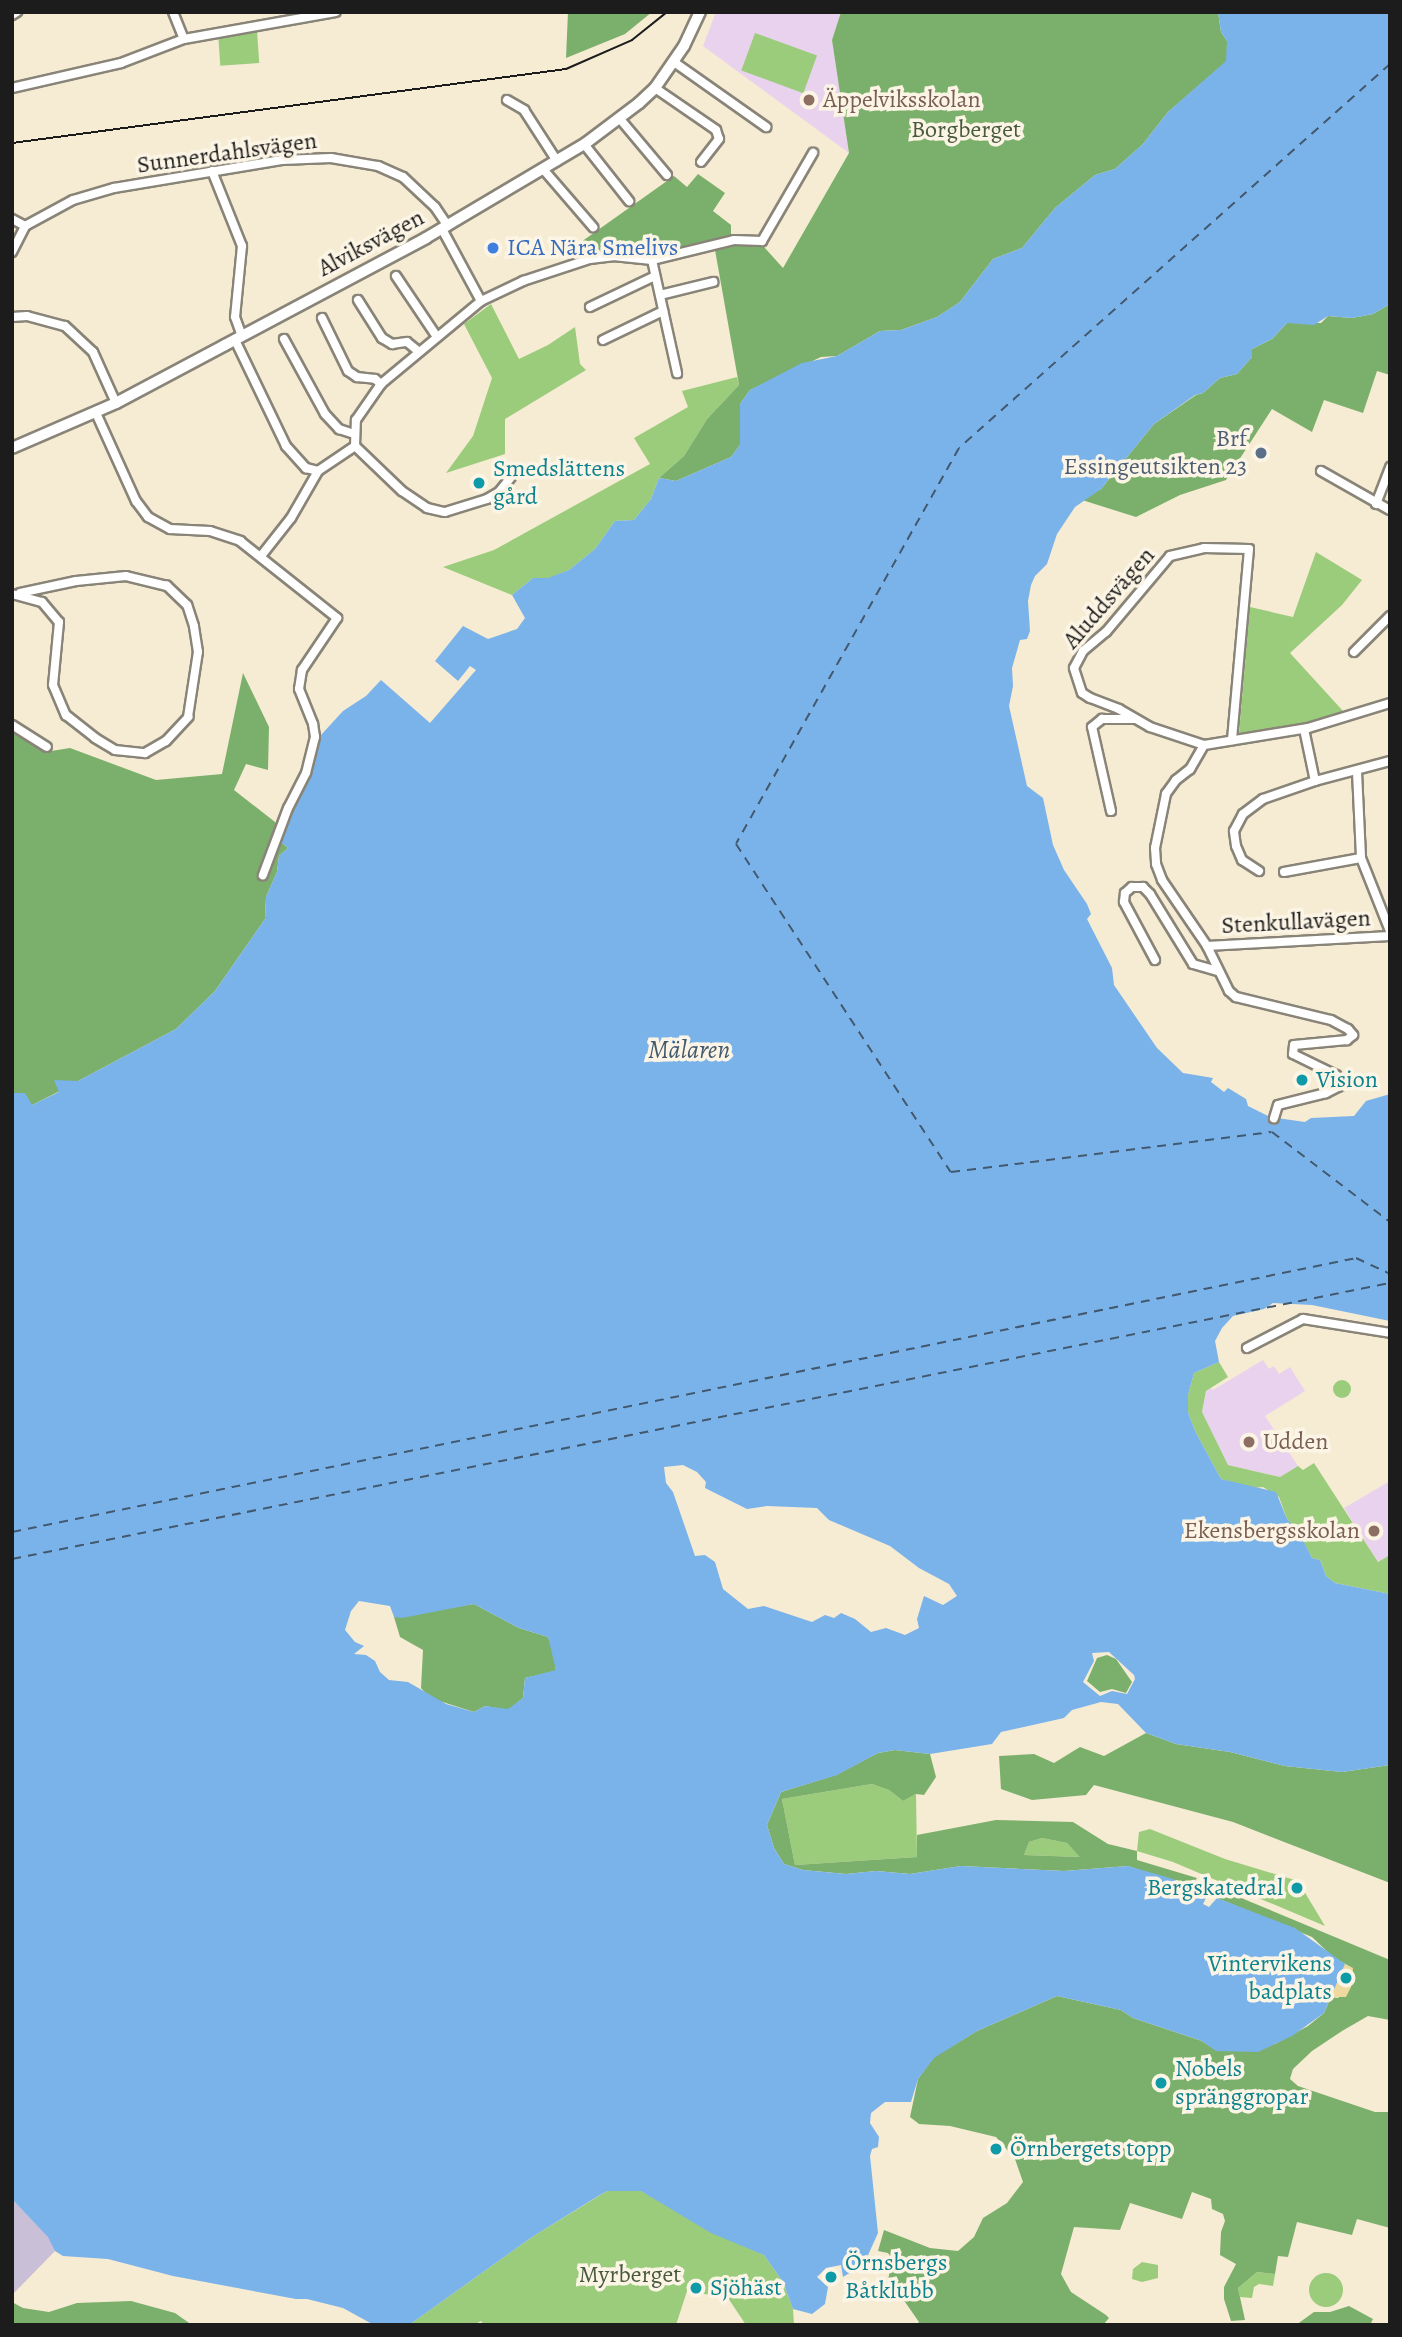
<!DOCTYPE html>
<meta charset="utf-8">
<style>
body{margin:0}
#map{position:relative;width:1402px;height:2337px;overflow:hidden;background:#f6ebd3;font-family:Alegreya,serif}
div>[style]{position:absolute}
.built>*{inset:0;background:#e9d2ed}
.industrial>*{inset:0;background:#c9bfd7}
.green>*{inset:0;background:#9acc7c;transform-origin:0 0}
.round{border-radius:50%}
.forest>*{inset:0;background:#7bb06c}
.sand>*{inset:0;background:#eeda9e}
.water>*{inset:0;background:#7ab2ea}
.ferry>*{height:2px;margin-top:-1px;transform-origin:0;background:repeating-linear-gradient(90deg,#42586e 0 9px,transparent 0 16px)}
.roads{filter:drop-shadow(2px 0 #898478) drop-shadow(-2px 0 #898478) drop-shadow(0 2px #898478) drop-shadow(0 -2px #898478)}
.minor>*{height:8px;margin:-4px;padding:0 4px;transform-origin:4px;border-radius:4px;background:#fff}
.tertiary>*{height:10px;margin:-5px;padding:0 5px;transform-origin:5px;border-radius:5px;background:#fff}
.tram>*{height:2px;margin:-1px;padding:0 1px;transform-origin:1px;border-radius:1px;background:#1c1c1c}
.dots>*{width:19px;height:19px;translate:-50% -50%;box-sizing:border-box;border:4px solid #fcf5e5;border-radius:50%}
span{translate:-50% -50%;white-space:nowrap;text-align:center;line-height:1.15;-webkit-text-stroke:7px #fcf5e5;paint-order:stroke}
.education-label{font-size:24px;color:#785e54}
.left{translate:0 -50%;text-align:left}
.right{translate:-100% -50%;text-align:right}
.park-label{font-size:24px;color:#485a3e}
.street-label{font-size:24px;color:#1c1c1c}
.shop-label{font-size:24px;color:#366cbe}
.service-label{font-size:24px;color:#4e5e75}
.culture-label{font-size:24px;color:#0d838f}
.water-label{font-size:26px;color:#42586e;font-style:italic}
.frame{position:absolute;inset:0;border:14px solid #1c1c1c;pointer-events:none}
</style>
<div id="map">
<div class="built">
<i style="clip-path:polygon(716px 12px,841px 12px,832px 40px,849px 153px,703px 46px)"></i>
<i style="clip-path:polygon(1263px 1360px,1269px 1369px,1274px 1366px,1279px 1374px,1290px 1367px,1305px 1391px,1265px 1416px,1298px 1466px,1280px 1477px,1228px 1465px,1202px 1412px,1206px 1391px,1211px 1388px,1213px 1390px)"></i>
<i style="clip-path:polygon(1390px 1481px,1390px 1555px,1378px 1562px,1344px 1508px)"></i>
</div>
<div class="industrial">
<i style="clip-path:polygon(12px 2199px,49px 2237px,55px 2251px,12px 2295px)"></i>
</div>
<div class="green">
<i style="left:257px;top:31px;width:32px;height:39px;rotate:86deg"></i>
<i style="left:755px;top:33px;width:66px;height:40px;rotate:20deg"></i>
<i style="clip-path:polygon(491px 304px,519px 359px,548px 345px,575px 327px,580px 364px,586px 370px,505px 419px,505px 454px,446px 473px,473px 436px,492px 378px,464px 324px)"></i>
<i style="clip-path:polygon(737px 377px,739px 385px,707px 419px,684px 456px,659px 478px,651px 499px,634px 520px,615px 521px,595px 549px,569px 570px,548px 579px,533px 578px,512px 595px,443px 567px,494px 550px,650px 464px,634px 438px,688px 407px,682px 391px)"></i>
<i style="clip-path:polygon(1316px 552px,1362px 580px,1342px 605px,1290px 653px,1343px 711px,1298px 725px,1239px 733px,1250px 607px,1293px 617px)"></i>
<i style="clip-path:polygon(1219px 1362px,1228px 1377px,1206px 1391px,1202px 1412px,1228px 1465px,1280px 1477px,1298px 1466px,1303px 1470px,1314px 1463px,1378px 1562px,1390px 1555px,1390px 1594px,1335px 1583px,1326px 1576px,1320px 1560px,1312px 1558px,1299px 1533px,1287px 1519px,1279px 1497px,1263px 1487px,1253px 1488px,1221px 1479px,1195px 1431px,1188px 1412px,1188px 1395px,1194px 1373px)"></i>
<i class="round" style="left:1333px;top:1380px;width:18px;height:18px"></i>
<i style="clip-path:polygon(872px 1784px,889px 1790px,903px 1801px,916px 1794px,917px 1857px,795px 1865px,782px 1799px)"></i>
<i style="clip-path:polygon(1150px 1829px,1225px 1859px,1298px 1881px,1325px 1926px,1173px 1862px,1137px 1851px,1139px 1832px)"></i>
<i style="clip-path:polygon(1042px 1838px,1067px 1843px,1081px 1857px,1024px 1855px,1029px 1842px)"></i>
<i style="clip-path:polygon(607px 2191px,641px 2191px,764px 2255px,783px 2282px,793px 2309px,794px 2325px,746px 2325px,728px 2298px,687px 2291px,676px 2325px,484px 2325px,481px 2321px,473px 2325px,409px 2325px,532px 2237px)"></i>
<i style="clip-path:polygon(1142px 2262px,1158px 2265px,1158px 2278px,1142px 2282px,1132px 2279px,1133px 2269px)"></i>
<i style="clip-path:polygon(1257px 2272px,1275px 2274px,1273px 2286px,1259px 2284px,1254px 2287px,1252px 2298px,1240px 2297px,1238px 2288px)"></i>
<i class="round" style="left:1309px;top:2273px;width:34px;height:34px"></i>
</div>
<div class="forest">
<i style="clip-path:polygon(568px 12px,652px 12px,625px 34px,566px 58px)"></i>
<i style="clip-path:polygon(841px 12px,1218px 12px,1221px 32px,1227px 41px,1227px 61px,1168px 112px,1143px 144px,1115px 169px,1095px 175px,1055px 208px,1022px 248px,993px 259px,960px 302px,937px 317px,901px 330px,880px 331px,837px 356px,821px 357px,750px 390px,740px 404px,740px 445px,731px 457px,676px 481px,659px 478px,684px 456px,707px 419px,739px 385px,715px 250px,735px 244px,764px 247px,783px 268px,849px 153px,832px 40px)"></i>
<i style="clip-path:polygon(698px 174px,725px 193px,713px 211px,731px 225px,731px 236px,649px 256px,616px 251px,578px 256px,574px 247px,674px 176px,687px 187px)"></i>
<i style="clip-path:polygon(1390px 304px,1390px 375px,1377px 371px,1363px 413px,1324px 400px,1312px 432px,1272px 409px,1226px 480px,1180px 495px,1136px 517px,1082px 500px,1101px 489px,1154px 424px,1196px 395px,1203px 393px,1220px 378px,1237px 374px,1252px 357px,1252px 349px,1272px 339px,1287px 323px,1321px 323px,1328px 316px,1352px 318px,1373px 314px)"></i>
<i style="clip-path:polygon(243px 673px,269px 727px,268px 770px,246px 764px,234px 790px,275px 822px,281px 842px,288px 848px,279px 856px,277px 872px,266px 897px,265px 919px,215px 991px,176px 1029px,78px 1081px,55px 1081px,60px 1091px,32px 1105px,12px 1093px,12px 728px,45px 752px,70px 748px,156px 780px,222px 774px)"></i>
<i style="clip-path:polygon(474px 1604px,519px 1628px,548px 1637px,554px 1652px,556px 1671px,525px 1678px,523px 1698px,508px 1710px,485px 1706px,474px 1712px,430px 1698px,421px 1688px,423px 1650px,400px 1637px,394px 1617px)"></i>
<i style="clip-path:polygon(1107px 1655px,1116px 1659px,1132px 1682px,1126px 1693px,1112px 1689px,1100px 1692px,1087px 1681px,1097px 1658px)"></i>
<i style="clip-path:polygon(1146px 1733px,1176px 1744px,1230px 1752px,1285px 1766px,1342px 1772px,1390px 1765px,1390px 1883px,1233px 1822px,1094px 1785px,1086px 1795px,1032px 1800px,1001px 1789px,999px 1756px,1034px 1754px,1054px 1763px,1080px 1747px,1104px 1756px)"></i>
<i style="clip-path:polygon(evenodd,895px 1750px,930px 1754px,936px 1777px,924px 1795px,916px 1794px,903px 1801px,889px 1790px,872px 1784px,782px 1799px,795px 1865px,917px 1857px,917px 1835px,996px 1820px,1073px 1822px,1108px 1844px,1137px 1851px,1137px 1860px,1197px 1878px,1191px 1887px,1128px 1866px,1064px 1871px,961px 1866px,910px 1874px,876px 1871px,846px 1874px,803px 1870px,784px 1864px,774px 1848px,767px 1825px,781px 1792px,836px 1775px,878px 1753px,895px 1750px,1042px 1838px,1067px 1843px,1080px 1857px,1024px 1855px,1029px 1842px,1042px 1838px)"></i>
<i style="clip-path:polygon(1222px 1890px,1390px 1960px,1390px 2020px,1368px 2016px,1342px 2031px,1312px 2051px,1293px 2069px,1290px 2079px,1298px 2086px,1375px 2112px,1390px 2112px,1390px 2228px,1357px 2219px,1352px 2235px,1297px 2222px,1288px 2257px,1278px 2256px,1275px 2274px,1257px 2272px,1238px 2288px,1245px 2320px,1231px 2321px,1224px 2299px,1224px 2287px,1236px 2264px,1220px 2255px,1221px 2232px,1225px 2221px,1223px 2214px,1212px 2209px,1211px 2199px,1192px 2192px,1182px 2219px,1130px 2203px,1120px 2230px,1074px 2227px,1061px 2274px,1071px 2292px,1106px 2315px,1109px 2318px,1103px 2325px,916px 2325px,919px 2322px,896px 2289px,887px 2286px,892px 2259px,888px 2253px,878px 2251px,884px 2230px,930px 2248px,958px 2251px,974px 2237px,983px 2218px,1007px 2203px,1023px 2182px,1015px 2159px,996px 2137px,950px 2126px,919px 2124px,910px 2117px,918px 2079px,934px 2057px,977px 2031px,1057px 1996px,1121px 2010px,1133px 2018px,1202px 2041px,1217px 2051px,1275px 2044px,1308px 2026px,1324px 2013px,1331px 1997px,1338px 1998px,1351px 1987px,1352px 1968px,1333px 1957px,1312px 1937px,1217px 1898px)"></i>
<i style="clip-path:polygon(131px 2301px,175px 2313px,192px 2325px,12px 2325px,12px 2302px,23px 2308px,49px 2312px,77px 2303px)"></i>
<i style="clip-path:polygon(1349px 2306px,1373px 2319px,1370px 2325px,1296px 2325px,1314px 2312px,1330px 2312px)"></i>
</div>
<div class="sand">
<i style="clip-path:polygon(1345px 1964px,1353px 1968px,1351px 1987px,1346px 1997px,1331px 1997px)"></i>
</div>
<div class="water">
<i style="clip-path:polygon(evenodd,1218px 12px,1390px 12px,1390px 304px,1373px 314px,1352px 318px,1328px 316px,1314px 325px,1287px 323px,1272px 339px,1252px 349px,1252px 357px,1237px 374px,1220px 378px,1203px 393px,1195px 395px,1154px 424px,1101px 489px,1075px 507px,1057px 534px,1047px 564px,1035px 576px,1031px 585px,1028px 601px,1030px 631px,1027px 639px,1020px 640px,1012px 668px,1013px 686px,1009px 706px,1027px 786px,1043px 798px,1053px 845px,1064px 870px,1087px 904px,1091px 914px,1087px 919px,1112px 968px,1114px 985px,1157px 1048px,1183px 1073px,1213px 1078px,1211px 1082px,1224px 1092px,1228px 1088px,1246px 1099px,1248px 1106px,1270px 1117px,1305px 1122px,1311px 1118px,1354px 1116px,1366px 1101px,1390px 1094px,1390px 1321px,1312px 1305px,1273px 1303px,1264px 1309px,1233px 1316px,1222px 1328px,1215px 1341px,1219px 1362px,1194px 1373px,1188px 1395px,1188px 1412px,1195px 1431px,1221px 1479px,1276px 1492px,1287px 1519px,1299px 1532px,1312px 1558px,1320px 1560px,1326px 1576px,1335px 1583px,1390px 1594px,1390px 1765px,1342px 1772px,1285px 1766px,1230px 1752px,1176px 1744px,1146px 1733px,1118px 1704px,1101px 1702px,1072px 1710px,1064px 1718px,1001px 1732px,992px 1744px,930px 1754px,895px 1750px,878px 1753px,837px 1775px,781px 1792px,767px 1825px,774px 1848px,784px 1864px,803px 1870px,846px 1874px,876px 1871px,910px 1874px,961px 1866px,1064px 1871px,1128px 1866px,1173px 1879px,1206px 1898px,1203px 1904px,1209px 1907px,1217px 1898px,1295px 1928px,1345px 1964px,1324px 2013px,1292px 2036px,1258px 2052px,1216px 2051px,1202px 2041px,1133px 2018px,1121px 2010px,1057px 1996px,977px 2031px,934px 2058px,918px 2079px,911px 2102px,885px 2102px,871px 2113px,870px 2123px,879px 2137px,878px 2147px,872px 2149px,870px 2156px,878px 2233px,864px 2264px,843px 2277px,841px 2265px,826px 2268px,817px 2277px,828px 2287px,825px 2304px,812px 2314px,793px 2309px,783px 2282px,764px 2255px,711px 2233px,641px 2191px,607px 2191px,595px 2198px,532px 2237px,409px 2325px,374px 2325px,343px 2308px,307px 2299px,296px 2299px,173px 2276px,108px 2259px,63px 2256px,55px 2251px,48px 2237px,12px 2199px,12px 1093px,25px 1093px,32px 1105px,59px 1092px,54px 1080px,78px 1081px,176px 1029px,215px 991px,265px 919px,266px 897px,277px 872px,279px 856px,288px 848px,281px 842px,290px 817px,310px 779px,321px 735px,343px 711px,366px 696px,381px 680px,430px 723px,476px 670px,470px 666px,458px 681px,435px 661px,463px 626px,488px 639px,517px 629px,525px 618px,512px 595px,533px 578px,548px 578px,569px 570px,595px 549px,615px 521px,634px 520px,651px 499px,659px 478px,676px 481px,731px 457px,740px 445px,740px 404px,750px 390px,802px 363px,837px 356px,880px 331px,901px 330px,937px 317px,960px 302px,993px 259px,1022px 248px,1055px 208px,1095px 175px,1115px 169px,1143px 144px,1168px 112px,1226px 61px,1227px 41px,1221px 32px,1218px 12px,683px 1465px,697px 1472px,706px 1482px,705px 1488px,747px 1509px,767px 1506px,817px 1508px,829px 1520px,890px 1546px,919px 1568px,949px 1584px,957px 1596px,943px 1605px,924px 1596px,917px 1619px,919px 1628px,905px 1635px,886px 1628px,871px 1632px,855px 1619px,841px 1613px,834px 1618px,825px 1615px,812px 1622px,764px 1606px,748px 1609px,723px 1589px,715px 1562px,705px 1555px,695px 1556px,673px 1492px,666px 1483px,664px 1467px,683px 1465px,1218px 12px,359px 1601px,390px 1606px,394px 1617px,402px 1618px,474px 1604px,519px 1628px,548px 1637px,556px 1670px,525px 1678px,523px 1698px,508px 1709px,485px 1706px,474px 1712px,446px 1704px,408px 1682px,389px 1680px,380px 1672px,375px 1661px,366px 1655px,354px 1654px,364px 1646px,355px 1642px,345px 1630px,351px 1611px,359px 1601px,1218px 12px,1109px 1652px,1134px 1675px,1135px 1679px,1127px 1694px,1112px 1691px,1100px 1696px,1083px 1682px,1094px 1661px,1092px 1653px,1109px 1652px)"></i>
</div>
<div class="ferry">
<i style="left:1390px;top:64px;width:577px;rotate:138.3deg"></i>
<i style="left:959px;top:448px;width:454px;rotate:119.4deg"></i>
<i style="left:736px;top:844px;width:392px;rotate:56.8deg"></i>
<i style="left:951px;top:1172px;width:323px;rotate:-7.1deg"></i>
<i style="left:1272px;top:1132px;width:148px;rotate:37.3deg"></i>
<i style="left:12px;top:1532px;width:1372px;rotate:-11.52deg"></i>
<i style="left:1356px;top:1258px;width:38px;rotate:25deg"></i>
<i style="left:12px;top:1559px;width:1405px;rotate:-11.33deg"></i>
</div>
<div class="roads">
<div class="minor">
<i style="left:173px;top:12px;width:29px;rotate:68deg"></i>
<i style="left:12px;top:15px;width:6px;rotate:-31deg"></i>
<i style="left:674px;top:62px;width:113px;rotate:35.2deg"></i>
<i style="left:12px;top:88px;width:112px;rotate:-12.9deg"></i>
<i style="left:121px;top:63px;width:67px;rotate:-20.9deg"></i>
<i style="left:184px;top:39px;width:154px;rotate:-10.1deg"></i>
<i style="left:655px;top:88px;width:74px;rotate:34.5deg"></i>
<i style="left:716px;top:130px;width:9px;rotate:72deg"></i>
<i style="left:719px;top:139px;width:29px;rotate:128deg"></i>
<i style="left:507px;top:100px;width:20px;rotate:30deg"></i>
<i style="left:524px;top:110px;width:61px;rotate:57.1deg"></i>
<i style="left:620px;top:119px;width:73px;rotate:50deg"></i>
<i style="left:584px;top:144px;width:73px;rotate:51.7deg"></i>
<i style="left:543px;top:169px;width:77px;rotate:49.2deg"></i>
<i style="left:212px;top:171px;width:81px;rotate:68.2deg"></i>
<i style="left:242px;top:246px;width:71px;rotate:95.6deg"></i>
<i style="left:235px;top:317px;width:20px;rotate:70deg"></i>
<i style="left:12px;top:219px;width:15px;rotate:28deg"></i>
<i style="left:442px;top:229px;width:82px;rotate:61.6deg"></i>
<i style="left:12px;top:252px;width:29px;rotate:-63deg"></i>
<i style="left:25px;top:226px;width:55px;rotate:-28.4deg"></i>
<i style="left:73px;top:200px;width:43px;rotate:-16.3deg"></i>
<i style="left:114px;top:188px;width:170px;rotate:-9.5deg"></i>
<i style="left:282px;top:160px;width:49px;rotate:-2.3deg"></i>
<i style="left:331px;top:158px;width:48px;rotate:9.7deg"></i>
<i style="left:378px;top:166px;width:27px;rotate:24deg"></i>
<i style="left:403px;top:177px;width:44px;rotate:43.2deg"></i>
<i style="left:435px;top:207px;width:23px;rotate:56deg"></i>
<i style="left:652px;top:260px;width:116px;rotate:77.5deg"></i>
<i style="left:396px;top:276px;width:73px;rotate:56.1deg"></i>
<i style="left:660px;top:295px;width:55px;rotate:-13.8deg"></i>
<i style="left:358px;top:300px;width:45px;rotate:57.7deg"></i>
<i style="left:382px;top:338px;width:12px;rotate:31deg"></i>
<i style="left:392px;top:344px;width:15px;rotate:-8deg"></i>
<i style="left:407px;top:342px;width:14px;rotate:39deg"></i>
<i style="left:590px;top:307px;width:72px;rotate:-25.5deg"></i>
<i style="left:12px;top:317px;width:15px;rotate:-4deg"></i>
<i style="left:27px;top:316px;width:39px;rotate:15deg"></i>
<i style="left:65px;top:326px;width:38px;rotate:43deg"></i>
<i style="left:93px;top:352px;width:56px;rotate:65.7deg"></i>
<i style="left:322px;top:318px;width:59px;rotate:63.9deg"></i>
<i style="left:348px;top:371px;width:11px;rotate:34deg"></i>
<i style="left:357px;top:377px;width:18px;rotate:6deg"></i>
<i style="left:375px;top:379px;width:8px;rotate:40deg"></i>
<i style="left:284px;top:339px;width:85px;rotate:61.3deg"></i>
<i style="left:325px;top:414px;width:21px;rotate:47deg"></i>
<i style="left:339px;top:429px;width:16px;rotate:18deg"></i>
<i style="left:235px;top:340px;width:118px;rotate:64.3deg"></i>
<i style="left:286px;top:446px;width:30px;rotate:48deg"></i>
<i style="left:306px;top:468px;width:12px;rotate:14deg"></i>
<i style="left:603px;top:340px;width:67px;rotate:-25.8deg"></i>
<i style="left:96px;top:413px;width:97px;rotate:65.6deg"></i>
<i style="left:136px;top:501px;width:20px;rotate:53deg"></i>
<i style="left:148px;top:517px;width:25px;rotate:29deg"></i>
<i style="left:170px;top:529px;width:40px;rotate:2.9deg"></i>
<i style="left:210px;top:531px;width:32px;rotate:18deg"></i>
<i style="left:240px;top:541px;width:124px;rotate:38.4deg"></i>
<i style="left:337px;top:618px;width:63px;rotate:123.9deg"></i>
<i style="left:302px;top:670px;width:19px;rotate:99deg"></i>
<i style="left:299px;top:689px;width:38px;rotate:68deg"></i>
<i style="left:313px;top:724px;width:13px;rotate:81deg"></i>
<i style="left:315px;top:737px;width:37px;rotate:104deg"></i>
<i style="left:306px;top:773px;width:39px;rotate:117deg"></i>
<i style="left:288px;top:808px;width:72px;rotate:110.5deg"></i>
<i style="left:355px;top:446px;width:65px;rotate:43.8deg"></i>
<i style="left:402px;top:491px;width:30px;rotate:34deg"></i>
<i style="left:427px;top:508px;width:18px;rotate:13deg"></i>
<i style="left:445px;top:512px;width:44px;rotate:-17.2deg"></i>
<i style="left:487px;top:499px;width:14px;rotate:-30deg"></i>
<i style="left:499px;top:492px;width:19px;rotate:-51deg"></i>
<i style="left:1321px;top:471px;width:79px;rotate:29.5deg"></i>
<i style="left:1376px;top:504px;width:40px;rotate:-69deg"></i>
<i style="left:261px;top:556px;width:48px;rotate:-51.7deg"></i>
<i style="left:291px;top:518px;width:54px;rotate:-60.1deg"></i>
<i style="left:318px;top:471px;width:45px;rotate:-34deg"></i>
<i style="left:355px;top:446px;width:26px;rotate:-88deg"></i>
<i style="left:356px;top:420px;width:44px;rotate:-55.2deg"></i>
<i style="left:381px;top:384px;width:130px;rotate:-39.7deg"></i>
<i style="left:481px;top:301px;width:47px;rotate:-25.5deg"></i>
<i style="left:523px;top:281px;width:71px;rotate:-18.2deg"></i>
<i style="left:590px;top:259px;width:23px;rotate:-7deg"></i>
<i style="left:613px;top:256px;width:39px;rotate:6deg"></i>
<i style="left:652px;top:260px;width:84px;rotate:-13.7deg"></i>
<i style="left:734px;top:240px;width:28px;rotate:2deg"></i>
<i style="left:762px;top:241px;width:102px;rotate:-59.9deg"></i>
<i style="left:12px;top:594px;width:31px;rotate:15deg"></i>
<i style="left:42px;top:602px;width:26px;rotate:50deg"></i>
<i style="left:59px;top:622px;width:63px;rotate:95.4deg"></i>
<i style="left:53px;top:685px;width:33px;rotate:67deg"></i>
<i style="left:66px;top:715px;width:37px;rotate:38deg"></i>
<i style="left:95px;top:738px;width:23px;rotate:31deg"></i>
<i style="left:115px;top:750px;width:30px;rotate:6deg"></i>
<i style="left:145px;top:753px;width:24px;rotate:-30deg"></i>
<i style="left:166px;top:741px;width:33px;rotate:-47deg"></i>
<i style="left:188px;top:717px;width:66px;rotate:-81.3deg"></i>
<i style="left:198px;top:652px;width:26px;rotate:-99deg"></i>
<i style="left:194px;top:626px;width:22px;rotate:-108deg"></i>
<i style="left:187px;top:605px;width:28px;rotate:-136deg"></i>
<i style="left:167px;top:586px;width:42px;rotate:-166.3deg"></i>
<i style="left:126px;top:576px;width:50px;rotate:174.3deg"></i>
<i style="left:76px;top:581px;width:57px;rotate:167.9deg"></i>
<i style="left:1354px;top:652px;width:51px;rotate:-45deg"></i>
<i style="left:1390px;top:703px;width:86px;rotate:163deg"></i>
<i style="left:1308px;top:728px;width:105px;rotate:170.7deg"></i>
<i style="left:1204px;top:745px;width:28px;rotate:120deg"></i>
<i style="left:1190px;top:769px;width:18px;rotate:142deg"></i>
<i style="left:1176px;top:780px;width:17px;rotate:126deg"></i>
<i style="left:1166px;top:794px;width:55px;rotate:101.5deg"></i>
<i style="left:1155px;top:848px;width:16px;rotate:86deg"></i>
<i style="left:1156px;top:864px;width:17px;rotate:69deg"></i>
<i style="left:1162px;top:880px;width:80px;rotate:55.7deg"></i>
<i style="left:1207px;top:946px;width:183px;rotate:-3.1deg"></i>
<i style="left:12px;top:725px;width:41px;rotate:32.2deg"></i>
<i style="left:1304px;top:729px;width:53px;rotate:78.1deg"></i>
<i style="left:1204px;top:745px;width:57px;rotate:-161.6deg"></i>
<i style="left:1150px;top:727px;width:36px;rotate:-150deg"></i>
<i style="left:1119px;top:709px;width:31px;rotate:-159deg"></i>
<i style="left:1090px;top:698px;width:9px;rotate:-148deg"></i>
<i style="left:1082px;top:693px;width:26px;rotate:-108deg"></i>
<i style="left:1074px;top:668px;width:19px;rotate:-62deg"></i>
<i style="left:1083px;top:651px;width:30px;rotate:-40deg"></i>
<i style="left:1106px;top:632px;width:99px;rotate:-49.9deg"></i>
<i style="left:1170px;top:556px;width:35px;rotate:-13deg"></i>
<i style="left:1204px;top:548px;width:45px;rotate:1.3deg"></i>
<i style="left:1249px;top:549px;width:192px;rotate:95.1deg"></i>
<i style="left:1357px;top:772px;width:86px;rotate:87.3deg"></i>
<i style="left:1361px;top:858px;width:79px;rotate:68.3deg"></i>
<i style="left:1111px;top:811px;width:86px;rotate:-102.7deg"></i>
<i style="left:1092px;top:727px;width:13px;rotate:-39deg"></i>
<i style="left:1102px;top:719px;width:32px"></i>
<i style="left:1259px;top:871px;width:20px;rotate:-147deg"></i>
<i style="left:1242px;top:860px;width:15px;rotate:-113deg"></i>
<i style="left:1236px;top:846px;width:15px;rotate:-98deg"></i>
<i style="left:1234px;top:831px;width:19px;rotate:-62deg"></i>
<i style="left:1243px;top:814px;width:25px;rotate:-37deg"></i>
<i style="left:1263px;top:799px;width:55px;rotate:-19.1deg"></i>
<i style="left:1315px;top:781px;width:78px;rotate:-14.9deg"></i>
<i style="left:1284px;top:872px;width:78px;rotate:-10.3deg"></i>
<i style="left:1207px;top:946px;width:50px;rotate:63.9deg"></i>
<i style="left:1229px;top:991px;width:9px;rotate:41deg"></i>
<i style="left:1236px;top:997px;width:98px;rotate:13.6deg"></i>
<i style="left:1331px;top:1020px;width:19px;rotate:28deg"></i>
<i style="left:1348px;top:1029px;width:8px;rotate:50deg"></i>
<i style="left:1353px;top:1035px;width:8px;rotate:140deg"></i>
<i style="left:1347px;top:1040px;width:53px;rotate:174.6deg"></i>
<i style="left:1294px;top:1045px;width:9px;rotate:96deg"></i>
<i style="left:1293px;top:1054px;width:48px;rotate:26deg"></i>
<i style="left:1336px;top:1075px;width:12px;rotate:70deg"></i>
<i style="left:1340px;top:1086px;width:16px;rotate:153deg"></i>
<i style="left:1326px;top:1093px;width:49px;rotate:166deg"></i>
<i style="left:1278px;top:1105px;width:14px;rotate:107deg"></i>
<i style="left:1155px;top:960px;width:66px;rotate:-118.1deg"></i>
<i style="left:1124px;top:902px;width:9px;rotate:-84deg"></i>
<i style="left:1125px;top:893px;width:9px;rotate:-41deg"></i>
<i style="left:1132px;top:887px;width:11px"></i>
<i style="left:1143px;top:887px;width:10px;rotate:45deg"></i>
<i style="left:1150px;top:894px;width:82px;rotate:58.4deg"></i>
<i style="left:1193px;top:964px;width:26px;rotate:16deg"></i>
<i style="left:1247px;top:1348px;width:63px;rotate:-27.4deg"></i>
<i style="left:1303px;top:1319px;width:88px;rotate:9.1deg"></i>
</div>
<div class="tertiary">
<i style="left:12px;top:448px;width:113px;rotate:-23.4deg"></i>
<i style="left:116px;top:403px;width:123px;rotate:-28deg"></i>
<i style="left:225px;top:345px;width:228px;rotate:-28deg"></i>
<i style="left:426px;top:238px;width:186px;rotate:-30.7deg"></i>
<i style="left:586px;top:143px;width:66px;rotate:-37deg"></i>
<i style="left:639px;top:103px;width:22px;rotate:-43deg"></i>
<i style="left:655px;top:88px;width:51px;rotate:-55.4deg"></i>
<i style="left:684px;top:46px;width:38px;rotate:-65deg"></i>
</div>
</div>
<div class="tram">
<i style="left:12px;top:143px;width:559px;rotate:-7.61deg"></i>
<i style="left:566px;top:69px;width:72px;rotate:-23.7deg"></i>
<i style="left:632px;top:40px;width:45px;rotate:-38.7deg"></i>
</div>
<div class="dots">
<i style="left:809px;top:100px;background:#8d6e63"></i>
<i style="left:493px;top:248px;background:#3f7fe0"></i>
<i style="left:1261px;top:453px;background:#5c6f8a"></i>
<i style="left:479px;top:483px;background:#0f9aa8"></i>
<i style="left:1302px;top:1080px;background:#0f9aa8"></i>
<i style="left:1249px;top:1442px;background:#8d6e63"></i>
<i style="left:1374px;top:1531px;background:#8d6e63"></i>
<i style="left:1297px;top:1888px;background:#0f9aa8"></i>
<i style="left:1346px;top:1978px;background:#0f9aa8"></i>
<i style="left:1161px;top:2083px;background:#0f9aa8"></i>
<i style="left:996px;top:2149px;background:#0f9aa8"></i>
<i style="left:831px;top:2277px;background:#0f9aa8"></i>
<i style="left:696px;top:2288px;background:#0f9aa8"></i>
</div>
<div class="education-label">
<span class="left" style="left:823px;top:100px">Äppelviksskolan</span>
<span class="left" style="left:1263px;top:1442px">Udden</span>
<span class="right" style="left:1360px;top:1531px">Ekensbergsskolan</span>
</div>
<div class="park-label">
<span style="left:966px;top:130px">Borgberget</span>
<span style="left:630px;top:2275px">Myrberget</span>
</div>
<div class="street-label">
<span style="left:227px;top:153px;rotate:-8deg">Sunnerdahlsvägen</span>
<span style="left:371px;top:243px;rotate:-28deg">Alviksvägen</span>
<span style="left:1109px;top:598px;rotate:-49deg">Aluddsvägen</span>
<span style="left:1296px;top:922px;rotate:-3deg">Stenkullavägen</span>
</div>
<div class="shop-label">
<span class="left" style="left:507px;top:248px">ICA Nära Smelivs</span>
</div>
<div class="service-label">
<span class="right" style="left:1247px;top:453px">Brf<br>Essingeutsikten 23</span>
</div>
<div class="culture-label">
<span class="left" style="left:493px;top:483px">Smedslättens<br>gård</span>
<span class="left" style="left:1316px;top:1080px">Vision</span>
<span class="right" style="left:1283px;top:1888px">Bergskatedral</span>
<span class="right" style="left:1332px;top:1978px">Vintervikens<br>badplats</span>
<span class="left" style="left:1175px;top:2083px">Nobels<br>spränggropar</span>
<span class="left" style="left:1010px;top:2149px">Örnbergets topp</span>
<span class="left" style="left:845px;top:2277px">Örnsbergs<br>Båtklubb</span>
<span class="left" style="left:710px;top:2288px">Sjöhäst</span>
</div>
<div class="water-label">
<span style="left:689px;top:1050px">Mälaren</span>
</div>
<div class="frame"></div>
</div>
